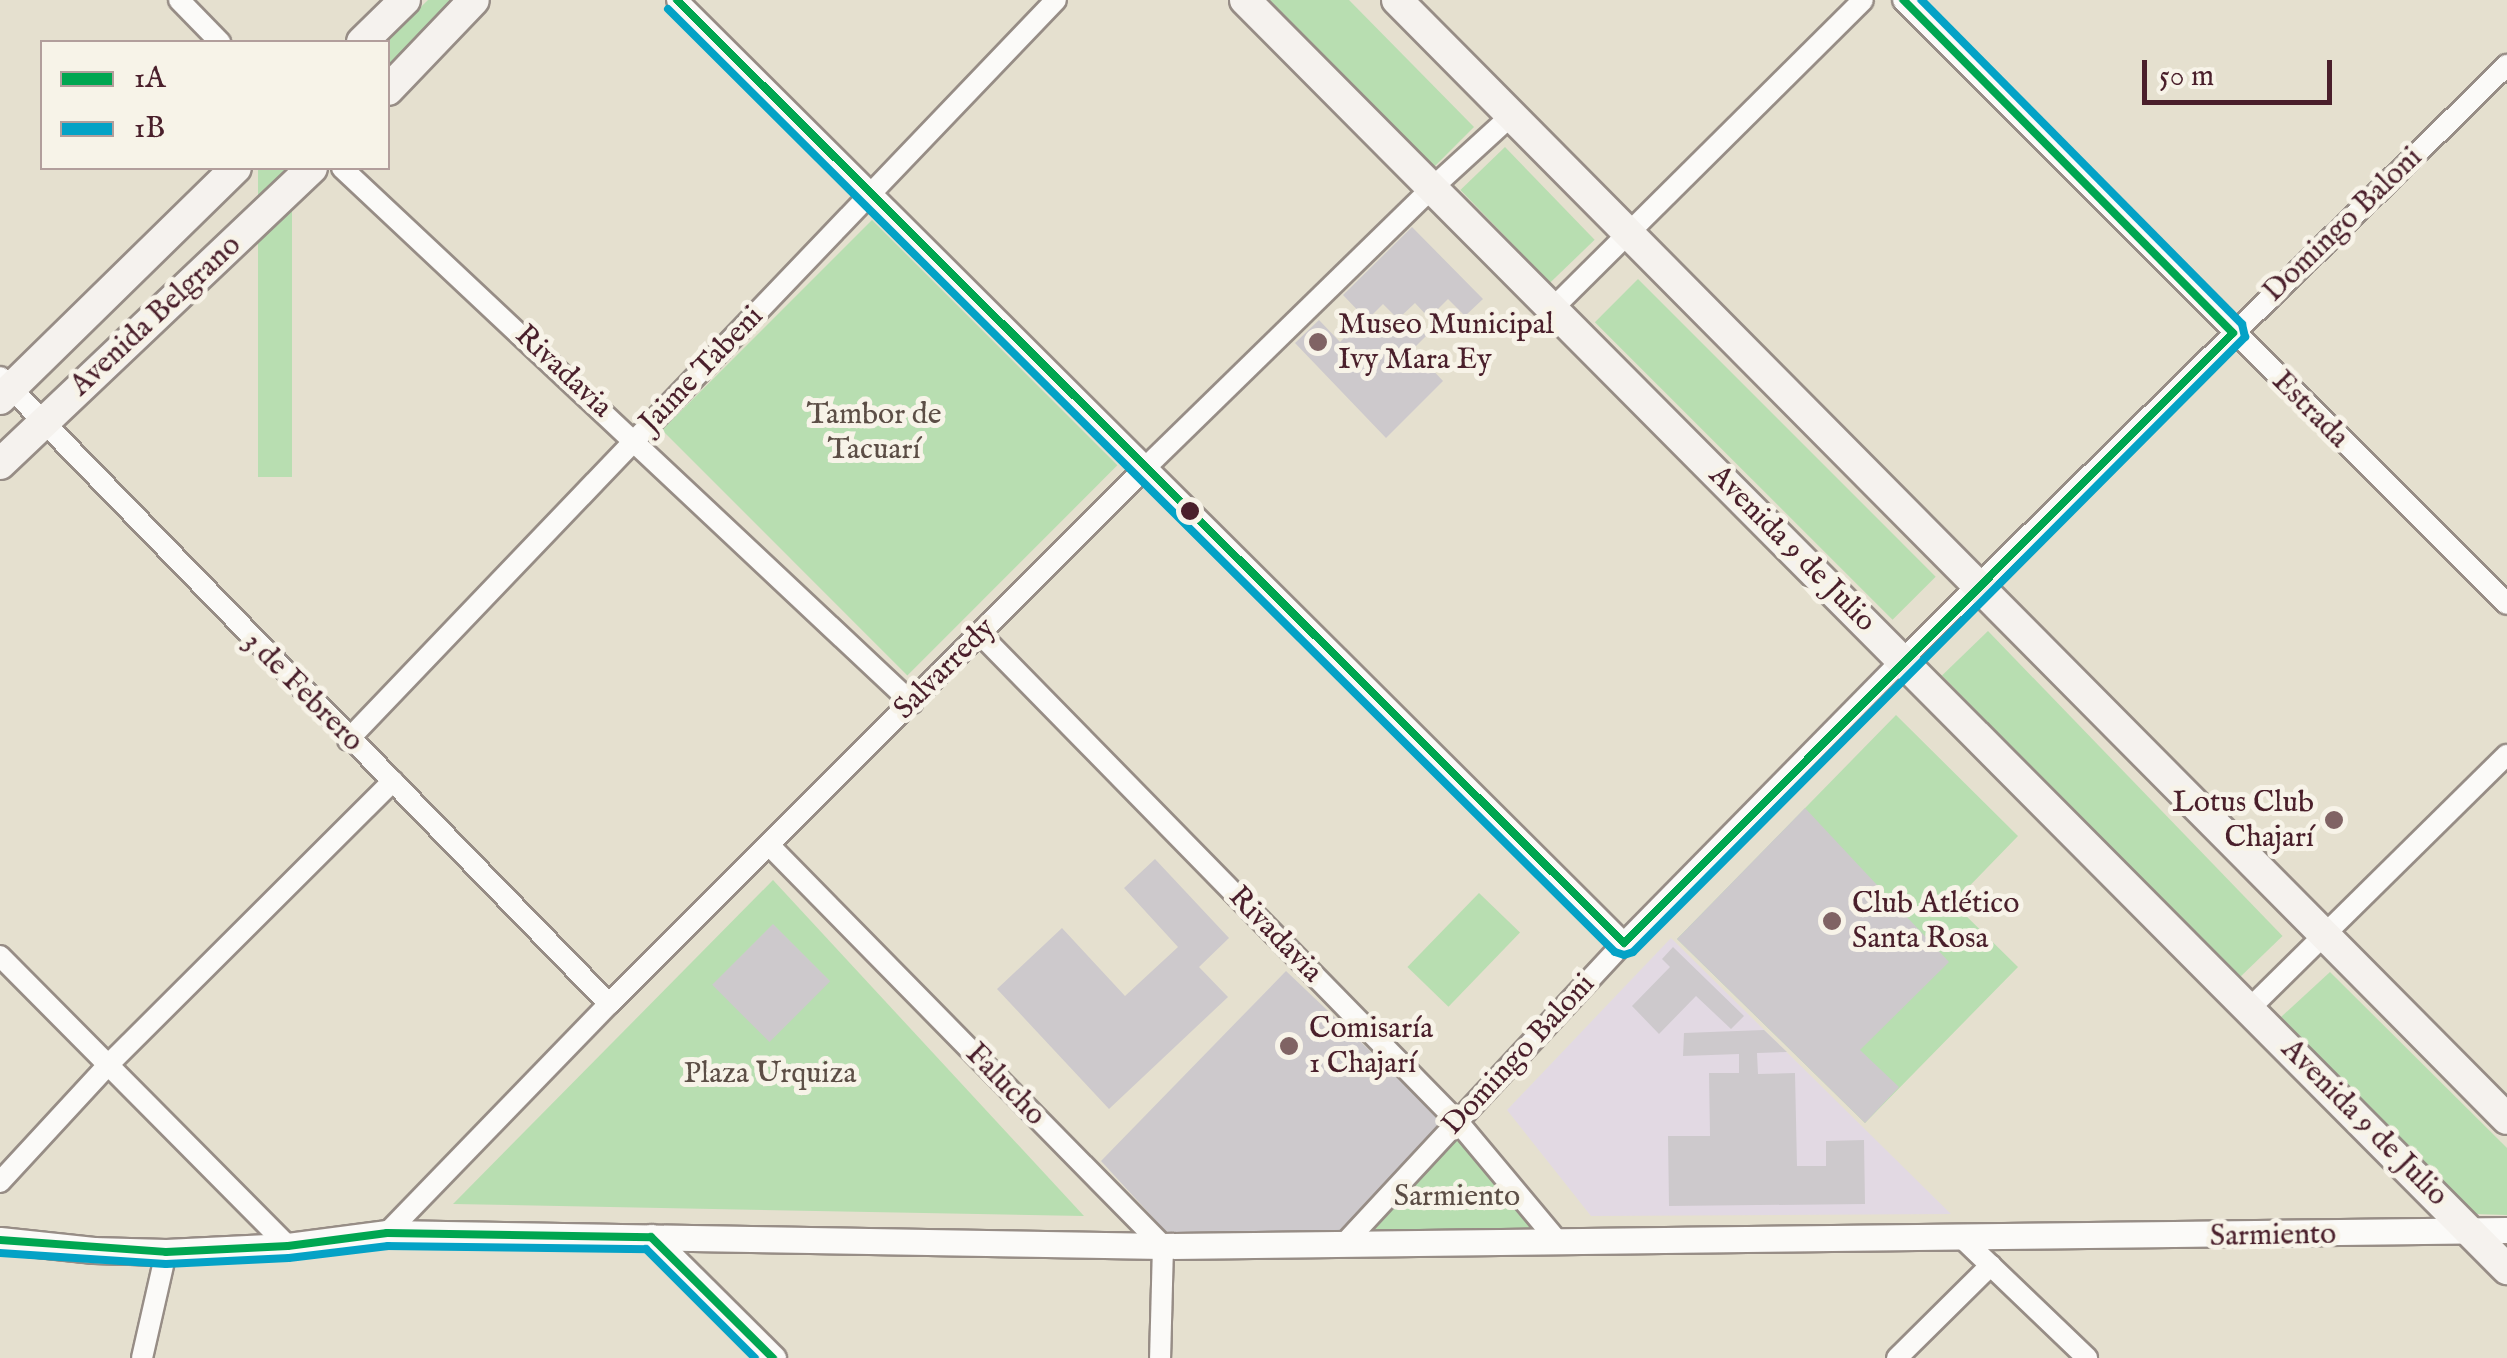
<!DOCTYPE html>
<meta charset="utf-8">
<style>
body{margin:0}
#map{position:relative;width:2507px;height:1358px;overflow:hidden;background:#e5e0cf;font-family:"IM FELL English",serif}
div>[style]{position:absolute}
.built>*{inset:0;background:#e2d9e3}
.green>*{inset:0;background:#b8deb1;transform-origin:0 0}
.building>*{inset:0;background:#cdc9cc;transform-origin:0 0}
.roads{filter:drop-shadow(2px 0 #978d86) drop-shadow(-2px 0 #978d86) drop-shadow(0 2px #978d86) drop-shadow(0 -2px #978d86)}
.minor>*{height:20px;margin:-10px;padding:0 10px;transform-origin:10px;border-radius:10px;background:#fbfaf8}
.tertiary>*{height:25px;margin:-12.5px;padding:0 12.5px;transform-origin:12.5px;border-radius:12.5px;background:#fbfaf8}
.secondary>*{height:30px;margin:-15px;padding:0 15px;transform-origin:15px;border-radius:15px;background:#f5f2ee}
.bus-1>*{height:8px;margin:-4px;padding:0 4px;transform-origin:4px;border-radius:4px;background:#00a651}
.bus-2>*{height:8px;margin:-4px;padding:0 4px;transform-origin:4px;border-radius:4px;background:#04a2c6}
.dots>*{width:28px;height:28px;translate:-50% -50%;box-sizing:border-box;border:5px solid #f7f3e8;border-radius:50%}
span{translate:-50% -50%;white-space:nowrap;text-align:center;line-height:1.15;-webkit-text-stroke:10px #f7f3e8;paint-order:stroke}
.street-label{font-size:30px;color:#4a1f2b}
.poi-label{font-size:30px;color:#4a1f2b}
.left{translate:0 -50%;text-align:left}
.right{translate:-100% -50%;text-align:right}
.park-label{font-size:30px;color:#5c4e46}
.legend{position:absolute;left:40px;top:40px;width:350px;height:130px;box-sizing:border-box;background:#f7f3e8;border:2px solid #b29e9c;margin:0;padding:12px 18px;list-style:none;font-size:30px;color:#4a1f2b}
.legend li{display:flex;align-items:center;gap:20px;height:50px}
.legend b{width:50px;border:2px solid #b29e9c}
.scale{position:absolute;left:2142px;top:60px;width:190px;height:45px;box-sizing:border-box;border:5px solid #4a1f2b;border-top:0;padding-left:12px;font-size:30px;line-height:35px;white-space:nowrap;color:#4a1f2b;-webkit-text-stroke:8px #f7f3e8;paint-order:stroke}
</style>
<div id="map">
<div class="built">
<i style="clip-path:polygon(1671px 938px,1951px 1214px,1591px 1216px,1507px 1110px)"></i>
</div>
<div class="green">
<i style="clip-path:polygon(428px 0,459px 0,388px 71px,385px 42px)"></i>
<i style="clip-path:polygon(1264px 0,1349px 0,1474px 127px,1431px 170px)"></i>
<i style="left:1505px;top:147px;width:129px;height:62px;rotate:46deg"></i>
<i style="left:258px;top:168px;width:34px;height:309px"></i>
<i style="left:872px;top:220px;width:347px;height:297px;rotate:45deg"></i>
<i style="left:1638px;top:279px;width:421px;height:61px;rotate:45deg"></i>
<i style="left:1988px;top:631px;width:424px;height:64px;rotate:46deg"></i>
<i style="clip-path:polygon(1896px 715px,2018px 836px,1953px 903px,2018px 967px,1865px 1123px,1677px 939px)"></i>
<i style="clip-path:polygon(773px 880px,1084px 1216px,453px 1204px)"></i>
<i style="left:1479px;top:893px;width:57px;height:103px;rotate:44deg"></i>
<i style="clip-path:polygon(2330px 972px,2507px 1148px,2507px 1215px,2475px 1214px,2281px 1017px)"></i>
<i style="clip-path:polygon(1457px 1131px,1550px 1239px,1354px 1241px)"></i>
</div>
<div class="building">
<i style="clip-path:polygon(1412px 227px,1483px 299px,1465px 316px,1448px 299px,1429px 318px,1415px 303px,1398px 319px,1383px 304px,1367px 320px,1343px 295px)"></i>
<i style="clip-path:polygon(1319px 320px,1340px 342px,1352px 330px,1418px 327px,1426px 336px,1413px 349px,1443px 381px,1386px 438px,1295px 343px)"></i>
<i style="clip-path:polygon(1805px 808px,1949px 962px,1860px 1050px,1899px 1087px,1865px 1123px,1677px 939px)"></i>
<i style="clip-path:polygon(1155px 859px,1229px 938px,1199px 967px,1228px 997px,1109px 1109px,997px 989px,1062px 928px,1125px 996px,1178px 947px,1124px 888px)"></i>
<i style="left:773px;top:924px;width:81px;height:86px;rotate:45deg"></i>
<i style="clip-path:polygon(1673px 947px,1744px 1016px,1731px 1029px,1696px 996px,1659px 1034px,1632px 1006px,1670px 967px,1662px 959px)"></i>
<i style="clip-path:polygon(1286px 971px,1445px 1122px,1339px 1234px,1170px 1236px,1101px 1161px)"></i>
<i style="clip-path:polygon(1764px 1030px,1787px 1052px,1757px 1053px,1758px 1074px,1795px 1073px,1797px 1166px,1826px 1166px,1826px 1141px,1864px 1140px,1865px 1204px,1669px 1206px,1668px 1136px,1710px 1136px,1709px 1073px,1739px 1073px,1739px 1054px,1683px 1056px,1684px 1033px)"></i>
</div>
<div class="roads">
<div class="minor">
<i style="left:179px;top:0;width:59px;rotate:45.7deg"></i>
<i style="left:677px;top:0;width:1336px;rotate:44.88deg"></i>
<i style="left:1903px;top:0;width:854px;rotate:45deg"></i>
<i style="left:342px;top:168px;width:782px;rotate:43.19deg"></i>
<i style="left:1552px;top:309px;width:438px;rotate:-44.8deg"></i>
<i style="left:0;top:377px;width:874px;rotate:45.83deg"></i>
<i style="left:980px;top:634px;width:683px;rotate:45.59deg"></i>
<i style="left:1458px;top:1122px;width:159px;rotate:50.1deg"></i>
<i style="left:348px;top:740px;width:1024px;rotate:-46.27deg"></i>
<i style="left:769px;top:845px;width:562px;rotate:45.5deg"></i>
<i style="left:1163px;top:1246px;width:112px;rotate:91.5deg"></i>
<i style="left:0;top:956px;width:409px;rotate:45.2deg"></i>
<i style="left:2249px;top:1009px;width:362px;rotate:-44.6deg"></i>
<i style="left:0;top:1182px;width:161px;rotate:-47.3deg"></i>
<i style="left:109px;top:1064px;width:401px;rotate:-44.9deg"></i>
<i style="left:387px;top:1233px;width:319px;rotate:-45.9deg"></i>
<i style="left:609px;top:1004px;width:759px;rotate:-45deg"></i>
<i style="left:1146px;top:467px;width:400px;rotate:-44.3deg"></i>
<i style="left:1432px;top:188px;width:108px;rotate:-42.4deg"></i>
<i style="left:1963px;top:1239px;width:172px;rotate:43.8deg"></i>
<i style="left:1343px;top:1245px;width:413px;rotate:-47.1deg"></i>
<i style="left:1624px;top:943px;width:397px;rotate:-45.5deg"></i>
<i style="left:1902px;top:660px;width:849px;rotate:-44.52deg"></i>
<i style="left:142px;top:1358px;width:109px;rotate:-77.2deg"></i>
<i style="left:1897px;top:1358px;width:132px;rotate:-44.7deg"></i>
</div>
<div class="tertiary">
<i style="left:651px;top:1237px;width:172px;rotate:44.8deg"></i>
<i style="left:0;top:1240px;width:94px;rotate:6.1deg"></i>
<i style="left:93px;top:1250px;width:73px;rotate:1.6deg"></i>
<i style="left:166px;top:1252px;width:122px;rotate:-2.8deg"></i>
<i style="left:288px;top:1246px;width:100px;rotate:-7.5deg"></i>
<i style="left:387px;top:1233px;width:776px;rotate:0.96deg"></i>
<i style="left:1163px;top:1246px;width:1344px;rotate:-0.68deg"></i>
</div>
<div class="secondary">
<i style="left:1245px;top:0;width:1790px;rotate:45.16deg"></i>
<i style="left:1397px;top:0;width:1576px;rotate:45.23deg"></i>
<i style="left:362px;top:42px;width:60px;rotate:-44.3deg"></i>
<i style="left:388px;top:90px;width:124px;rotate:-46.3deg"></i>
<i style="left:0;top:399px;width:330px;rotate:-44.4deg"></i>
<i style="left:0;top:464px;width:430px;rotate:-43.5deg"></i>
</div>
</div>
<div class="bus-1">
<i style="left:677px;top:0;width:1336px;rotate:44.88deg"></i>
<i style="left:1624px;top:943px;width:862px;rotate:-45.05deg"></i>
<i style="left:2233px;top:333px;width:469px;rotate:-134.7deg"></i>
<i style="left:0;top:1240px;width:166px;rotate:4.1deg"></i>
<i style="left:166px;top:1252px;width:122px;rotate:-2.8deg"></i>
<i style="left:288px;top:1246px;width:100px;rotate:-7.5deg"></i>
<i style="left:387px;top:1233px;width:264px;rotate:0.9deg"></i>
<i style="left:651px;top:1237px;width:172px;rotate:44.8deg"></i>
</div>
<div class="bus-2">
<i style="left:668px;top:9px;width:1336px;rotate:44.88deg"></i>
<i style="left:1615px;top:952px;width:9px;rotate:18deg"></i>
<i style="left:1624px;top:955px;width:9px;rotate:-18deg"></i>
<i style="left:1633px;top:952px;width:868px;rotate:-45.14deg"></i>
<i style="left:2245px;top:337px;width:13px;rotate:-103deg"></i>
<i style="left:2242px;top:324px;width:456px;rotate:-134.7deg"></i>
<i style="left:0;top:1253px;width:166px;rotate:3.8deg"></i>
<i style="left:166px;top:1264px;width:123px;rotate:-2.8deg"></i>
<i style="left:289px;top:1258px;width:100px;rotate:-6.9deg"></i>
<i style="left:388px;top:1246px;width:258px;rotate:0.7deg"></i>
<i style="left:646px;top:1249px;width:154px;rotate:45deg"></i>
</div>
<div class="dots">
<i style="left:1318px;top:342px;background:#806364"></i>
<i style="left:1190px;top:511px;background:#4a1f2b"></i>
<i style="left:2334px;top:820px;background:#806364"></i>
<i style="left:1832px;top:921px;background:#806364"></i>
<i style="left:1289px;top:1046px;background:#806364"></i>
</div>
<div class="street-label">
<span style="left:2343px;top:225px;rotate:-44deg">Domingo Baloni</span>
<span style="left:156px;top:316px;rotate:-43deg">Avenida Belgrano</span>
<span style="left:702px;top:370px;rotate:-46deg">Jaime Tabeni</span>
<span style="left:563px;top:372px;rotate:43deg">Rivadavia</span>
<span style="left:2310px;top:410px;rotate:45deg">Estrada</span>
<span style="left:1792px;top:549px;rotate:45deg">Avenida 9 de Julio</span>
<span style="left:945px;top:669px;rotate:-45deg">Salvarredy</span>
<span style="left:303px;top:692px;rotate:45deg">3 de Febrero</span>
<span style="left:1275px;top:935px;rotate:46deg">Rivadavia</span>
<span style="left:1519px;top:1055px;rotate:-47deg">Domingo Baloni</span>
<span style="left:1005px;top:1085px;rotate:46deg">Falucho</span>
<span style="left:2364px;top:1123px;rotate:45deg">Avenida 9 de Julio</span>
<span style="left:2273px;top:1236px;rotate:-1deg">Sarmiento</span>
</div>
<div class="poi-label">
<span class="left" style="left:1338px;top:342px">Museo Municipal<br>Ivy Mara Ey</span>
<span class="right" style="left:2314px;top:820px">Lotus Club<br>Chajarí</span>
<span class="left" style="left:1852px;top:921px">Club Atlético<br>Santa Rosa</span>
<span class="left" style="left:1309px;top:1046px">Comisaría<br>1 Chajarí</span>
</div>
<div class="park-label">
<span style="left:874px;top:432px">Tambor de<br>Tacuarí</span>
<span style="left:770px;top:1074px">Plaza Urquiza</span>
<span style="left:1457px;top:1197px">Sarmiento</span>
</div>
<ul class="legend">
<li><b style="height:12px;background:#00a651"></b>1A</li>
<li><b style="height:12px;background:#04a2c6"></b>1B</li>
</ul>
<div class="scale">50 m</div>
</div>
